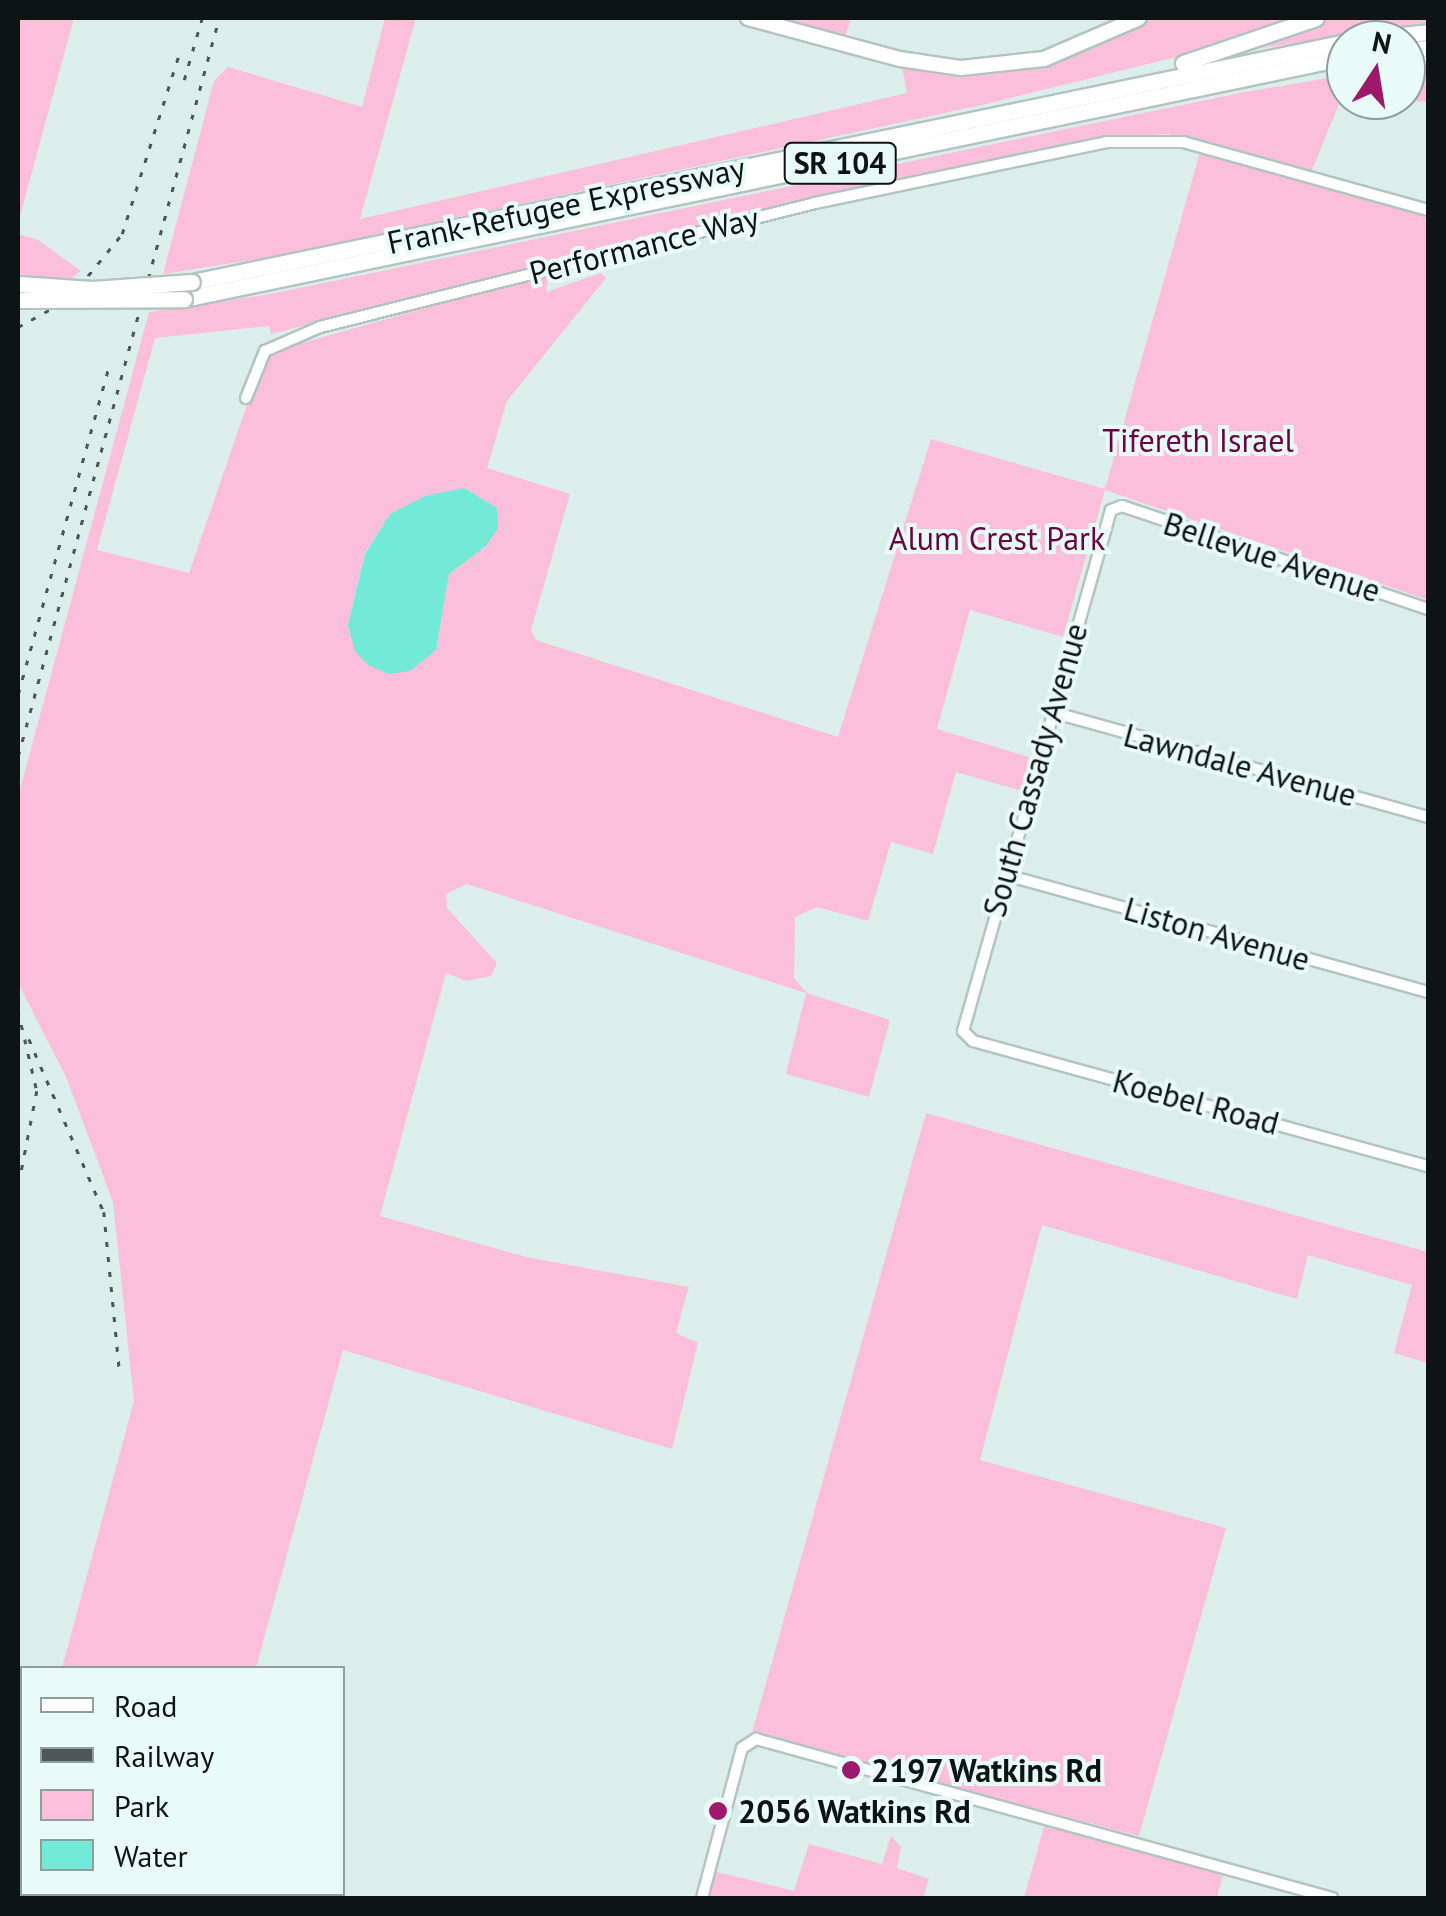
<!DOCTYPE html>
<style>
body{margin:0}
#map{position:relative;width:1446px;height:1916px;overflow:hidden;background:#dceeea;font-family:"PT Sans",sans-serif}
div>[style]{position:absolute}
.green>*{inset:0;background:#fbbedb}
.water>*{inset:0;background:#73ead7}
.roads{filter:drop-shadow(2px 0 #b3c4c1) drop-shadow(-2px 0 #b3c4c1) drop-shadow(0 2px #b3c4c1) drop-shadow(0 -2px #b3c4c1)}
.minor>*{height:10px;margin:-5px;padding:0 5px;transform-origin:5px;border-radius:5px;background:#fff}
.major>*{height:14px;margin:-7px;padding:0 7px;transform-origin:7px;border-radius:7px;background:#fff}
.highway>*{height:15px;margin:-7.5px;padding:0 7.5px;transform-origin:7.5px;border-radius:7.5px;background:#fff}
.rail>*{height:2.5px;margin-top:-1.25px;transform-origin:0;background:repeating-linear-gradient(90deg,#4d5755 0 5px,transparent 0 15px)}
.bridges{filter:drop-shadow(2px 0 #b3c4c1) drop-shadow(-2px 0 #b3c4c1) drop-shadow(0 2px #b3c4c1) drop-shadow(0 -2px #b3c4c1)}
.highway-bridge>*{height:15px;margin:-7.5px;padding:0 7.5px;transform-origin:7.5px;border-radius:7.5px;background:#fff}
.dots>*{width:28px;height:28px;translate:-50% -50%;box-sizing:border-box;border:5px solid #e9fbf7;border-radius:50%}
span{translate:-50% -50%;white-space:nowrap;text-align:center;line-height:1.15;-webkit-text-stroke:8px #e9fbf7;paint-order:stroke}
.shield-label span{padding:2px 8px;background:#e9fbf7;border:2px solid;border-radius:8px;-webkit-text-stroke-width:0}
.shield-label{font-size:30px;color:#0e1413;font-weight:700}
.street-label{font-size:32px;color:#0e1413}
.park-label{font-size:32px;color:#680344}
.poi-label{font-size:32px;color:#0e1413;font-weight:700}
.left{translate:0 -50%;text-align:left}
.frame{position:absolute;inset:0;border:20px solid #0e1413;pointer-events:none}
.legend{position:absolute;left:20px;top:1666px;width:325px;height:230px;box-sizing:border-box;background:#e9fbf7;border:2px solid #919f9c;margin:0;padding:12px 18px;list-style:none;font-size:30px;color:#0e1413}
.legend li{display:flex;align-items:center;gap:20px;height:50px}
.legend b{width:50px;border:2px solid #919f9c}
.north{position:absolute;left:1326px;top:20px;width:100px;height:100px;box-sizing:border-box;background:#e9fbf7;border:2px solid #919f9c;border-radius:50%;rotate:12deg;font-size:28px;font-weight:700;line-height:40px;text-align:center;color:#0e1413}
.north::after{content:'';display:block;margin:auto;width:35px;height:45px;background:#9d196b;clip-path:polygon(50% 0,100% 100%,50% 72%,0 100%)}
</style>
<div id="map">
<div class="green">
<i style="clip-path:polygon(18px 18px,74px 18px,18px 223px)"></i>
<i style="clip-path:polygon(385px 18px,416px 18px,360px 219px,907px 93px,902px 67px,984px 75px,1045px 68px,1152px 18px,1301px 18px,1221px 46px,982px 105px,283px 255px,163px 274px,214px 81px,228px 67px,362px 107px)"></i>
<i style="clip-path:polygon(778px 18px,851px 18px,845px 37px)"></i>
<i style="clip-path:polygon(1328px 18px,1428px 18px,1428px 24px,1262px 48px)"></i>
<i style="clip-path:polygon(evenodd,1428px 70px,1428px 101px,1339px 104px,1312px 170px,1168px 134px,1100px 137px,728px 217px,271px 334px,269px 326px,155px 338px,97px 550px,189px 573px,258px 373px,274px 351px,549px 273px,546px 292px,601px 273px,606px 278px,507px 401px,487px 468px,570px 494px,531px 630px,536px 640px,838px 737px,931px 439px,1105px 489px,1200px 152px,1428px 215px,1428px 600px,1105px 490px,1063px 637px,970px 610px,937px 729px,1032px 758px,1022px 791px,956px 772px,933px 854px,891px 842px,868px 921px,817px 907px,795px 917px,794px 978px,807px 993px,890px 1020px,869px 1097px,786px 1074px,806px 993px,467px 884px,446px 894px,447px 908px,497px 963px,491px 976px,466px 981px,446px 973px,380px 1216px,526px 1257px,689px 1287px,676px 1333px,698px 1343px,672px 1449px,343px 1350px,256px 1668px,62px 1668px,134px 1401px,113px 1202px,66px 1077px,18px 983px,18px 797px,149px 312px,271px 294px,1240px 93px,1346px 75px,1346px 100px,1406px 100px,1406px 71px,1428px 70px,464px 488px,497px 508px,486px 546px,449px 574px,436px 650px,348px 625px,365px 553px,390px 514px,464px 488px)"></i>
<i style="clip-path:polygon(18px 234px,38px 240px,81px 271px,67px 281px,18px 274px)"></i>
<i style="clip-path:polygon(926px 1113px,1428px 1252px,1428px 1363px,1394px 1353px,1412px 1285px,1308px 1255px,1297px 1299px,1042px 1225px,980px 1460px,1226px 1528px,1139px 1836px,752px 1733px)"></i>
<i style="clip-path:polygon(1045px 1823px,1223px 1874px,1217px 1898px,1024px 1898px)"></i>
<i style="clip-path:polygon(891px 1836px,901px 1847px,897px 1868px,929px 1879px,923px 1898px,706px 1898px,713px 1871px,794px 1891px,809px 1844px,882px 1864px)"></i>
<i style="clip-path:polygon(77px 1894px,235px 1894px,233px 1898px)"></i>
</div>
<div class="water">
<i style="clip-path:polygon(464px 488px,497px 508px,498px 528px,486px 546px,449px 574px,436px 650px,410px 671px,389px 674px,368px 665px,355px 651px,348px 625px,365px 554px,390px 514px,425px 496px)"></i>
</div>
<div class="roads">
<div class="minor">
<i style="left:246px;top:398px;width:51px;rotate:-68deg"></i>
<i style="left:265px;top:351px;width:60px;rotate:-23.6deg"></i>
<i style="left:320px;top:327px;width:510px;rotate:-14.06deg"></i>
<i style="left:815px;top:203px;width:298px;rotate:-11.8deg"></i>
<i style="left:1107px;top:142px;width:76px"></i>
<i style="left:1183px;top:142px;width:254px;rotate:15.5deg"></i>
<i style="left:1428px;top:609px;width:323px;rotate:-161.4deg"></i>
<i style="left:1122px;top:506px;width:12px;rotate:160deg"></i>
<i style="left:1111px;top:510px;width:542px;rotate:105.86deg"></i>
<i style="left:963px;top:1031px;width:14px;rotate:45deg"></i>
<i style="left:973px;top:1041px;width:472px;rotate:15.4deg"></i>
<i style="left:1052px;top:712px;width:390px;rotate:15.6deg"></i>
<i style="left:1006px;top:875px;width:438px;rotate:15.5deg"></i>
<i style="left:18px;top:1885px;width:4px;rotate:14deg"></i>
<i style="left:47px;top:1894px;width:18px;rotate:13deg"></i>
<i style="left:702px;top:1898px;width:155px;rotate:-75.1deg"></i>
<i style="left:742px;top:1748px;width:17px;rotate:-33deg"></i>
<i style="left:756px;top:1739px;width:598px;rotate:15.43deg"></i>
</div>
<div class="major">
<i style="left:748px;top:18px;width:157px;rotate:15.1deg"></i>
<i style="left:900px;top:59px;width:62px;rotate:8.4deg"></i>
<i style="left:961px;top:68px;width:83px;rotate:-6.2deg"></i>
<i style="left:1044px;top:59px;width:103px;rotate:-23.3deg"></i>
</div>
<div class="highway">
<i style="left:1357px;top:40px;width:71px;rotate:-6.4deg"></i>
<i style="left:1406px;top:50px;width:22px;rotate:-5deg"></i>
<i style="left:1183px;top:63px;width:140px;rotate:-18.7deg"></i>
<i style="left:1406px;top:64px;width:22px"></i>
<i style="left:192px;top:282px;width:1179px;rotate:-11.75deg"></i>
<i style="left:184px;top:299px;width:1187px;rotate:-11.76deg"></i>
</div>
</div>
<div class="rail">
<i style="left:184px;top:80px;width:65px;rotate:-73.8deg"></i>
<i style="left:18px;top:327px;width:58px;rotate:-28.8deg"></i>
<i style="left:69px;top:299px;width:84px;rotate:-50.8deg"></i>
<i style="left:122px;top:234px;width:186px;rotate:-72.4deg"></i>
<i style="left:18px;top:694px;width:337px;rotate:-74.5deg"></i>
<i style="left:18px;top:756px;width:765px;rotate:-74.76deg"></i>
<i style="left:18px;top:1010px;width:83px;rotate:76.8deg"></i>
<i style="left:37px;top:1091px;width:84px;rotate:101deg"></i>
<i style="left:29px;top:1039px;width:189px;rotate:66.6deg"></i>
<i style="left:104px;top:1212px;width:164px;rotate:84.4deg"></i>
</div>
<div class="bridges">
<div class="highway-bridge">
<i style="left:18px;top:284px;width:74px;rotate:3.9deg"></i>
<i style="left:92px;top:289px;width:100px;rotate:-4deg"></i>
<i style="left:18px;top:300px;width:166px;rotate:-0.3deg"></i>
</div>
</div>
<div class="dots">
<i style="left:851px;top:1770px;background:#9d196b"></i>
<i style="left:718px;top:1811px;background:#9d196b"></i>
</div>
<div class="shield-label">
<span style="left:840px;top:163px">SR 104</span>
</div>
<div class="street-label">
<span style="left:566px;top:205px;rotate:-12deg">Frank-Refugee Expressway</span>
<span style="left:644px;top:245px;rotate:-14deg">Performance Way</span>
<span style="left:1272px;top:557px;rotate:18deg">Bellevue Avenue</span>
<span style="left:1240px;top:765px;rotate:15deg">Lawndale Avenue</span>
<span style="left:1035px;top:770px;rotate:-74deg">South Cassady Avenue</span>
<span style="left:1217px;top:934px;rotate:16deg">Liston Avenue</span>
<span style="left:1196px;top:1102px;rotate:15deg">Koebel Road</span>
</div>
<div class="park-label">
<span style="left:1198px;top:440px">Tifereth Israel</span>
<span style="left:997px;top:538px">Alum Crest Park</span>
</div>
<div class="poi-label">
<span class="left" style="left:871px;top:1770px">2197 Watkins Rd</span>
<span class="left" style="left:738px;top:1811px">2056 Watkins Rd</span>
</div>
<div class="frame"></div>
<ul class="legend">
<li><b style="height:12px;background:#fff"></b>Road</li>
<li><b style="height:12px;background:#4d5755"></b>Railway</li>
<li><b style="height:28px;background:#fbbedb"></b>Park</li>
<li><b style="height:28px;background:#73ead7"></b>Water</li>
</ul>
<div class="north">N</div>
</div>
